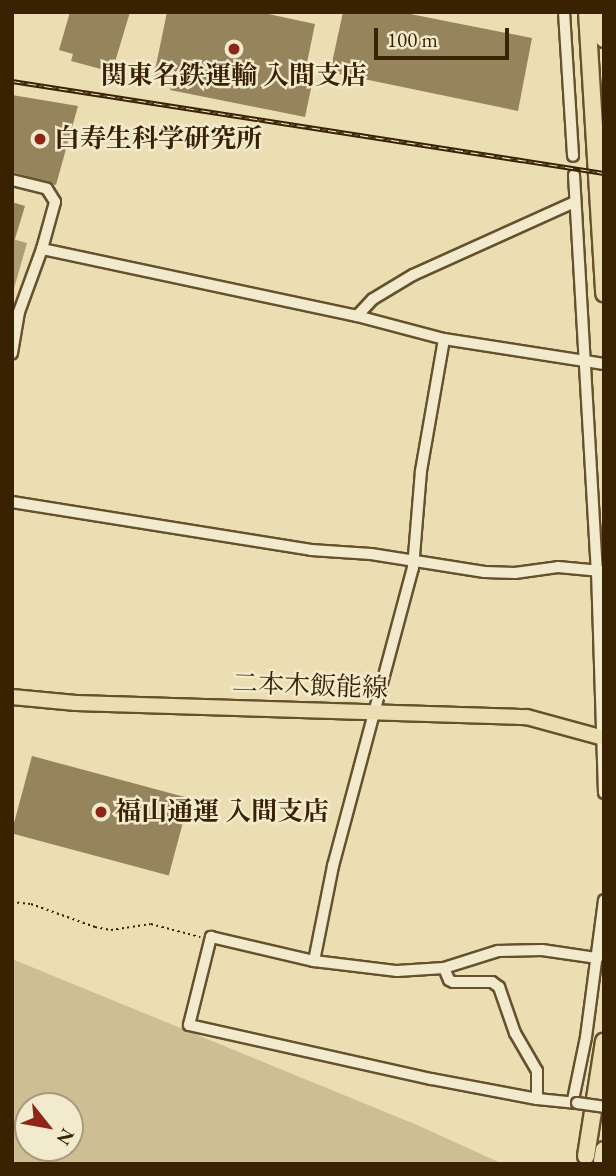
<!DOCTYPE html>
<meta charset="utf-8">
<style>
body{margin:0}
#map{position:relative;width:616px;height:1176px;overflow:hidden;background:#ebdeb2;font-family:"EB Garamond","Noto Serif JP",serif}
div>[style]{position:absolute}
.green>*{inset:0;background:#cdbe94}
.water>*{inset:0;background:#ae9e76}
.building>*{inset:0;background:#96845d;transform-origin:0 0}
.path>*{height:2px;margin-top:-1px;transform-origin:0;background:repeating-linear-gradient(90deg,#392201 0 2px,transparent 0 5.5px)}
.roads{filter:drop-shadow(2px 0 #66512d) drop-shadow(-2px 0 #66512d) drop-shadow(0 2px #66512d) drop-shadow(0 -2px #66512d)}
.minor>*{height:10px;margin:-5px;padding:0 5px;transform-origin:5px;border-radius:5px;background:#f2eacd}
.major>*{height:14px;margin:-7px;padding:0 7px;transform-origin:7px;border-radius:7px;background:#ebdeb2}
.highway>*{height:16px;margin:-8px;padding:0 8px;transform-origin:8px;border-radius:8px;background:#ebdeb2}
.rail>*{height:5px;margin-top:-2.5px;transform-origin:0;background:repeating-linear-gradient(90deg,#f2eacd 0 8px,#392201 0 16px);box-sizing:border-box;border-block:2px solid #392201}
.bridges{filter:drop-shadow(2px 0 #66512d) drop-shadow(-2px 0 #66512d) drop-shadow(0 2px #66512d) drop-shadow(0 -2px #66512d)}
.minor-bridge>*{height:10px;margin:-5px;padding:0 5px;transform-origin:5px;border-radius:5px;background:#f2eacd}
.dots>*{width:19px;height:19px;translate:-50% -50%;box-sizing:border-box;border:4px solid #f2eacd;border-radius:50%}
span{translate:-50% -50%;white-space:nowrap;text-align:center;line-height:1.15;-webkit-text-stroke:5px #f2eacd;paint-order:stroke}
.poi-label{font-size:26px;color:#392201;font-weight:700}
.left{translate:0 -50%;text-align:left}
.street-label{font-size:26px;color:#392201}
.frame{position:absolute;inset:0;border:14px solid #392201;pointer-events:none}
.north{position:absolute;left:14px;top:1092px;width:70px;height:70px;box-sizing:border-box;background:#f2eacd;border:2px solid #a89a7b;border-radius:50%;rotate:121deg;font-size:19px;font-weight:700;line-height:28px;text-align:center;color:#392201}
.north::after{content:'';display:block;margin:auto;width:24px;height:32px;background:#8f2418;clip-path:polygon(50% 0,100% 100%,50% 72%,0 100%)}
.scale{position:absolute;left:374px;top:28px;width:135px;height:32px;box-sizing:border-box;border:4px solid #392201;border-top:0;padding-left:9px;font-size:21px;line-height:24px;white-space:nowrap;color:#392201;-webkit-text-stroke:5px #f2eacd;paint-order:stroke}
</style>
<div id="map">
<div class="green">
<i style="clip-path:polygon(evenodd,12px 959px,417px 1125px,503px 1164px,12px 1164px,12px 959px,28px 1106px,70px 1106px,70px 1148px,28px 1148px,28px 1106px)"></i>
</div>
<div class="water">
<i style="clip-path:polygon(12px 239px,27px 243px,13px 292px,12px 291px)"></i>
</div>
<div class="building">
<i style="clip-path:polygon(70px 12px,130px 12px,112px 72px,71px 61px,73px 54px,59px 50px)"></i>
<i style="clip-path:polygon(167px 12px,259px 12px,315px 24px,303px 82px,312px 84px,305px 117px,170px 90px,172px 79px,154px 75px)"></i>
<i style="clip-path:polygon(343px 12px,400px 12px,532px 38px,518px 111px,330px 72px)"></i>
<i style="clip-path:polygon(12px 95px,78px 106px,56px 185px,12px 172px)"></i>
<i style="clip-path:polygon(12px 202px,25px 206px,14px 242px,12px 242px)"></i>
<i style="left:32px;top:756px;width:163px;height:80px;rotate:15deg"></i>
</div>
<div class="path">
<i style="left:12px;top:902px;width:19px;rotate:6deg"></i>
<i style="left:31px;top:904px;width:68px;rotate:19.8deg"></i>
<i style="left:95px;top:927px;width:16px;rotate:11deg"></i>
<i style="left:111px;top:930px;width:40px;rotate:-8.5deg"></i>
<i style="left:151px;top:924px;width:51px;rotate:14.9deg"></i>
</div>
<div class="roads">
<div class="minor">
<i style="left:564px;top:12px;width:144px;rotate:86.4deg"></i>
<i style="left:574px;top:175px;width:396px;rotate:86.7deg"></i>
<i style="left:597px;top:570px;width:223px;rotate:88.2deg"></i>
<i style="left:12px;top:180px;width:36px;rotate:14deg"></i>
<i style="left:47px;top:189px;width:15px;rotate:58deg"></i>
<i style="left:55px;top:202px;width:49px;rotate:105.5deg"></i>
<i style="left:42px;top:249px;width:67px;rotate:110.1deg"></i>
<i style="left:19px;top:312px;width:42px;rotate:99.7deg"></i>
<i style="left:42px;top:249px;width:322px;rotate:12deg"></i>
<i style="left:357px;top:316px;width:90px;rotate:14.8deg"></i>
<i style="left:444px;top:339px;width:162px;rotate:8.9deg"></i>
<i style="left:357px;top:316px;width:23px;rotate:-47deg"></i>
<i style="left:373px;top:299px;width:47px;rotate:-31deg"></i>
<i style="left:413px;top:275px;width:178px;rotate:-24.3deg"></i>
<i style="left:12px;top:502px;width:303px;rotate:9.1deg"></i>
<i style="left:311px;top:550px;width:60px;rotate:3.8deg"></i>
<i style="left:371px;top:554px;width:115px;rotate:9deg"></i>
<i style="left:485px;top:572px;width:30px;rotate:2deg"></i>
<i style="left:515px;top:573px;width:43px;rotate:-7.9deg"></i>
<i style="left:558px;top:567px;width:43px;rotate:5.3deg"></i>
<i style="left:314px;top:961px;width:97px;rotate:-78.7deg"></i>
<i style="left:333px;top:866px;width:309px;rotate:-75deg"></i>
<i style="left:413px;top:568px;width:97px;rotate:-85.3deg"></i>
<i style="left:421px;top:471px;width:134px;rotate:-80.1deg"></i>
<i style="left:444px;top:968px;width:13px;rotate:67deg"></i>
<i style="left:449px;top:980px;width:4px;rotate:27deg"></i>
<i style="left:453px;top:982px;width:39px"></i>
<i style="left:492px;top:982px;width:9px;rotate:36deg"></i>
<i style="left:499px;top:987px;width:49px;rotate:70.8deg"></i>
<i style="left:515px;top:1033px;width:44px;rotate:59.9deg"></i>
<i style="left:537px;top:1071px;width:28px;rotate:90deg"></i>
<i style="left:573px;top:1100px;width:64px;rotate:-78.3deg"></i>
<i style="left:586px;top:1037px;width:138px;rotate:-82.5deg"></i>
<i style="left:577px;top:1103px;width:40px;rotate:-174.3deg"></i>
<i style="left:537px;top:1099px;width:108px;rotate:-169.3deg"></i>
<i style="left:431px;top:1079px;width:248px;rotate:-167.4deg"></i>
<i style="left:189px;top:1025px;width:91px;rotate:-76deg"></i>
<i style="left:211px;top:937px;width:106px;rotate:13.1deg"></i>
<i style="left:314px;top:961px;width:84px;rotate:6.9deg"></i>
<i style="left:397px;top:971px;width:47px;rotate:-3.7deg"></i>
<i style="left:444px;top:968px;width:57px;rotate:-17.5deg"></i>
<i style="left:498px;top:951px;width:44px;rotate:-1.3deg"></i>
<i style="left:542px;top:950px;width:56px;rotate:8.3deg"></i>
</div>
<div class="major">
<i style="left:12px;top:697px;width:64px;rotate:5.4deg"></i>
<i style="left:76px;top:703px;width:451px;rotate:1.8deg"></i>
<i style="left:527px;top:717px;width:80px;rotate:15.3deg"></i>
</div>
<div class="highway">
<i style="left:587px;top:12px;width:282px;rotate:86.5deg"></i>
<i style="left:602px;top:12px;width:27px;rotate:86deg"></i>
<i style="left:586px;top:1156px;width:116px;rotate:-81.1deg"></i>
<i style="left:602px;top:1161px;width:11px;rotate:-80deg"></i>
</div>
</div>
<div class="rail">
<i style="left:12px;top:81px;width:599px;rotate:8.83deg"></i>
</div>
<div class="bridges">
<div class="minor-bridge">
<i style="left:577px;top:1103px;width:27px;rotate:8deg"></i>
</div>
</div>
<div class="dots">
<i style="left:234px;top:49px;background:#8f2418"></i>
<i style="left:40px;top:139px;background:#8f2418"></i>
<i style="left:101px;top:812px;background:#8f2418"></i>
</div>
<div class="poi-label">
<span style="left:234px;top:76px">関東名鉄運輸 入間支店</span>
<span class="left" style="left:54px;top:139px">白寿生科学研究所</span>
<span class="left" style="left:115px;top:812px">福山通運 入間支店</span>
</div>
<div class="street-label">
<span style="left:310px;top:686px;rotate:2deg">二本木飯能線</span>
</div>
<div class="frame"></div>
<div class="north">N</div>
<div class="scale">100 m</div>
</div>
